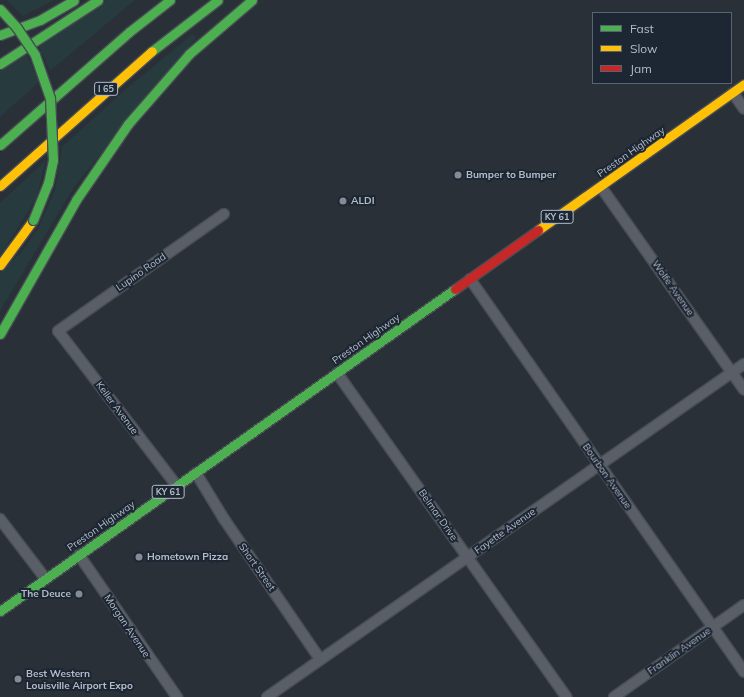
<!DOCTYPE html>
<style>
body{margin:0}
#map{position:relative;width:744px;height:697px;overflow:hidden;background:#2a3038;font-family:Mulish,sans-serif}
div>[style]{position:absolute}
.green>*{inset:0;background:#273a3e}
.roads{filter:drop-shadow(1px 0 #484c53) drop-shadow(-1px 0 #484c53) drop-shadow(0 1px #484c53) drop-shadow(0 -1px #484c53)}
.street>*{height:10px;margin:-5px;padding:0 5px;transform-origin:5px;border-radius:5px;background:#5a5e66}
.fast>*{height:9px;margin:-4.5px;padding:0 4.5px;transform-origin:4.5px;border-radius:4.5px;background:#4caf50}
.slow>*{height:9px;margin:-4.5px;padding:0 4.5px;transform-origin:4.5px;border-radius:4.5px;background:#ffc107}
.jam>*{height:9px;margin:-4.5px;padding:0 4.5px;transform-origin:4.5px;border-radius:4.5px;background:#c62828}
.bridges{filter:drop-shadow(1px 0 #474c53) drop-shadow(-1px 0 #474c53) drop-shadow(0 1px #474c53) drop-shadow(0 -1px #474c53)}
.fast-bridge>*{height:9px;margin:-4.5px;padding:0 4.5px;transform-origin:4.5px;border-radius:4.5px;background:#4caf50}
.dots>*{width:11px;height:11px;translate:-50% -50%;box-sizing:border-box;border:2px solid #1d2633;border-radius:50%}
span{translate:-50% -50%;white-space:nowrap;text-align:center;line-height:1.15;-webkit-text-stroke:4px #1d2633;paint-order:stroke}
.shield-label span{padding:1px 3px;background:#1d2633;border:1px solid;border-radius:3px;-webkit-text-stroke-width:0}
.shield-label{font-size:9px;color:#b4bcc9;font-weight:700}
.street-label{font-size:10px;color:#b4bcc9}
.poi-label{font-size:10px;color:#b4bcc9;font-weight:700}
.left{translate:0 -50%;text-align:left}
.right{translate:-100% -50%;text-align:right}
.legend{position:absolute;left:592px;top:12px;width:140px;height:72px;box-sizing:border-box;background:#1d2633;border:1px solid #59626f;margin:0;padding:5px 7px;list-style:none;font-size:12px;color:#b4bcc9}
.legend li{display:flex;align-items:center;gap:8px;height:20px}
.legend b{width:20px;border:1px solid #59626f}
</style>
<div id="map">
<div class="green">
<i style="clip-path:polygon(7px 0,54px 0,23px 16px)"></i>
<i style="clip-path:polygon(106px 0,135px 0,50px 71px,39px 47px)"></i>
<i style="clip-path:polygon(193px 34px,196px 38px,74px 187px,0 311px,0 272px,20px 254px,38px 229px,55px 190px,62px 147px,126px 89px)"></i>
<i style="clip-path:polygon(27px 55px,39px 82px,0 117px,0 71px)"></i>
<i style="clip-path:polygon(46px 160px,36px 199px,0 256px,0 203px)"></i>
</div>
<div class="roads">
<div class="street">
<i style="left:733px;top:93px;width:19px;rotate:55deg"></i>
<i style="left:601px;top:187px;width:248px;rotate:54.8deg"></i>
<i style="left:470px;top:279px;width:479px;rotate:55.1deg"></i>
<i style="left:337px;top:373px;width:397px;rotate:54.7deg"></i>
<i style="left:196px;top:473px;width:54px;rotate:58.7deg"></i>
<i style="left:224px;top:519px;width:170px;rotate:55.6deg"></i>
<i style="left:177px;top:486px;width:195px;rotate:-127.5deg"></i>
<i style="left:58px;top:331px;width:203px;rotate:-35.2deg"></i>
<i style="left:0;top:519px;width:74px;rotate:52.7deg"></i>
<i style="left:79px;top:555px;width:173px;rotate:55.4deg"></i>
<i style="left:267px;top:697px;width:582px;rotate:-34.92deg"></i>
<i style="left:614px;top:697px;width:159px;rotate:-35.3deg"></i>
</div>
<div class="fast">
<i style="left:0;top:35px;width:43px;rotate:-20.6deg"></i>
<i style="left:40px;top:20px;width:39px;rotate:-30deg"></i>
<i style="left:152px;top:51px;width:83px;rotate:-37.7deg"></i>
<i style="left:0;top:64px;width:117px;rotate:-33.1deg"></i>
<i style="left:0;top:145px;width:171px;rotate:-41.2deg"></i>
<i style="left:129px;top:32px;width:52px;rotate:-38deg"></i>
<i style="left:0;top:334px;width:154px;rotate:-60.4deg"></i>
<i style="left:76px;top:200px;width:92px;rotate:-55.6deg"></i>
<i style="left:128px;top:124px;width:93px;rotate:-48.9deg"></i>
<i style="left:189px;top:54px;width:83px;rotate:-40.6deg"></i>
<i style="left:0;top:611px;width:557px;rotate:-35.29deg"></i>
</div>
<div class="slow">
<i style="left:0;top:186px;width:203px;rotate:-41.6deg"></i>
<i style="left:538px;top:230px;width:252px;rotate:-35.3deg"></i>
<i style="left:0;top:265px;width:56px;rotate:-53.7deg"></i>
</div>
<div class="jam">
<i style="left:455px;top:289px;width:102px;rotate:-35.4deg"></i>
</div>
</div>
<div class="bridges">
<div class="fast-bridge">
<i style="left:0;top:9px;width:25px;rotate:48deg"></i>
<i style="left:17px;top:28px;width:32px;rotate:56deg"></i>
<i style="left:35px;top:55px;width:46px;rotate:70.8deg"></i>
<i style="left:50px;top:98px;width:62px;rotate:87.2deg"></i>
<i style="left:53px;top:160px;width:24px;rotate:102deg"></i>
<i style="left:48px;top:183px;width:40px;rotate:112deg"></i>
</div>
</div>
<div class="dots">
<i style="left:458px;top:175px;background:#848b96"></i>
<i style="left:343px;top:201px;background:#848b96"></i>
<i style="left:139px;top:557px;background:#848b96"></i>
<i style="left:79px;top:594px;background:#848b96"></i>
<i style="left:18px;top:679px;background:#848b96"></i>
</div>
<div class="shield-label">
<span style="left:106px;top:89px">I 65</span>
<span style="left:557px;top:217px">KY 61</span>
<span style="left:168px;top:492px">KY 61</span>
</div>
<div class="street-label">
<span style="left:631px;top:152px;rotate:-35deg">Preston Highway</span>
<span style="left:141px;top:272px;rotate:-35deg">Lupino Road</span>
<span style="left:673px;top:288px;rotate:55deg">Wolfe Avenue</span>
<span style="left:366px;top:339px;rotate:-35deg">Preston Highway</span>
<span style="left:117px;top:408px;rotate:53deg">Keller Avenue</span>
<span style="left:607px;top:476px;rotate:55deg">Bourbon Avenue</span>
<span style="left:438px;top:515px;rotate:55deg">Belmar Drive</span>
<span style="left:101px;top:526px;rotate:-35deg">Preston Highway</span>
<span style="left:505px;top:531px;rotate:-35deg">Fayette Avenue</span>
<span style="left:257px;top:567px;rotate:55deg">Short Street</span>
<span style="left:127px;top:626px;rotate:56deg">Morgan Avenue</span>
<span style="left:679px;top:651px;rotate:-35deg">Franklin Avenue</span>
</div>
<div class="poi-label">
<span class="left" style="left:466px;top:175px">Bumper to Bumper</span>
<span class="left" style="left:351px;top:201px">ALDI</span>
<span class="left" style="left:147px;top:557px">Hometown Pizza</span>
<span class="right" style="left:71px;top:594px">The Deuce</span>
<span class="left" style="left:26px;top:679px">Best Western<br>Louisville Airport Expo</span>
</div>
<ul class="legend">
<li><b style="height:5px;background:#4caf50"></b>Fast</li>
<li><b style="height:5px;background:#ffc107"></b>Slow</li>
<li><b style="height:5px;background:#c62828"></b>Jam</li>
</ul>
</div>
